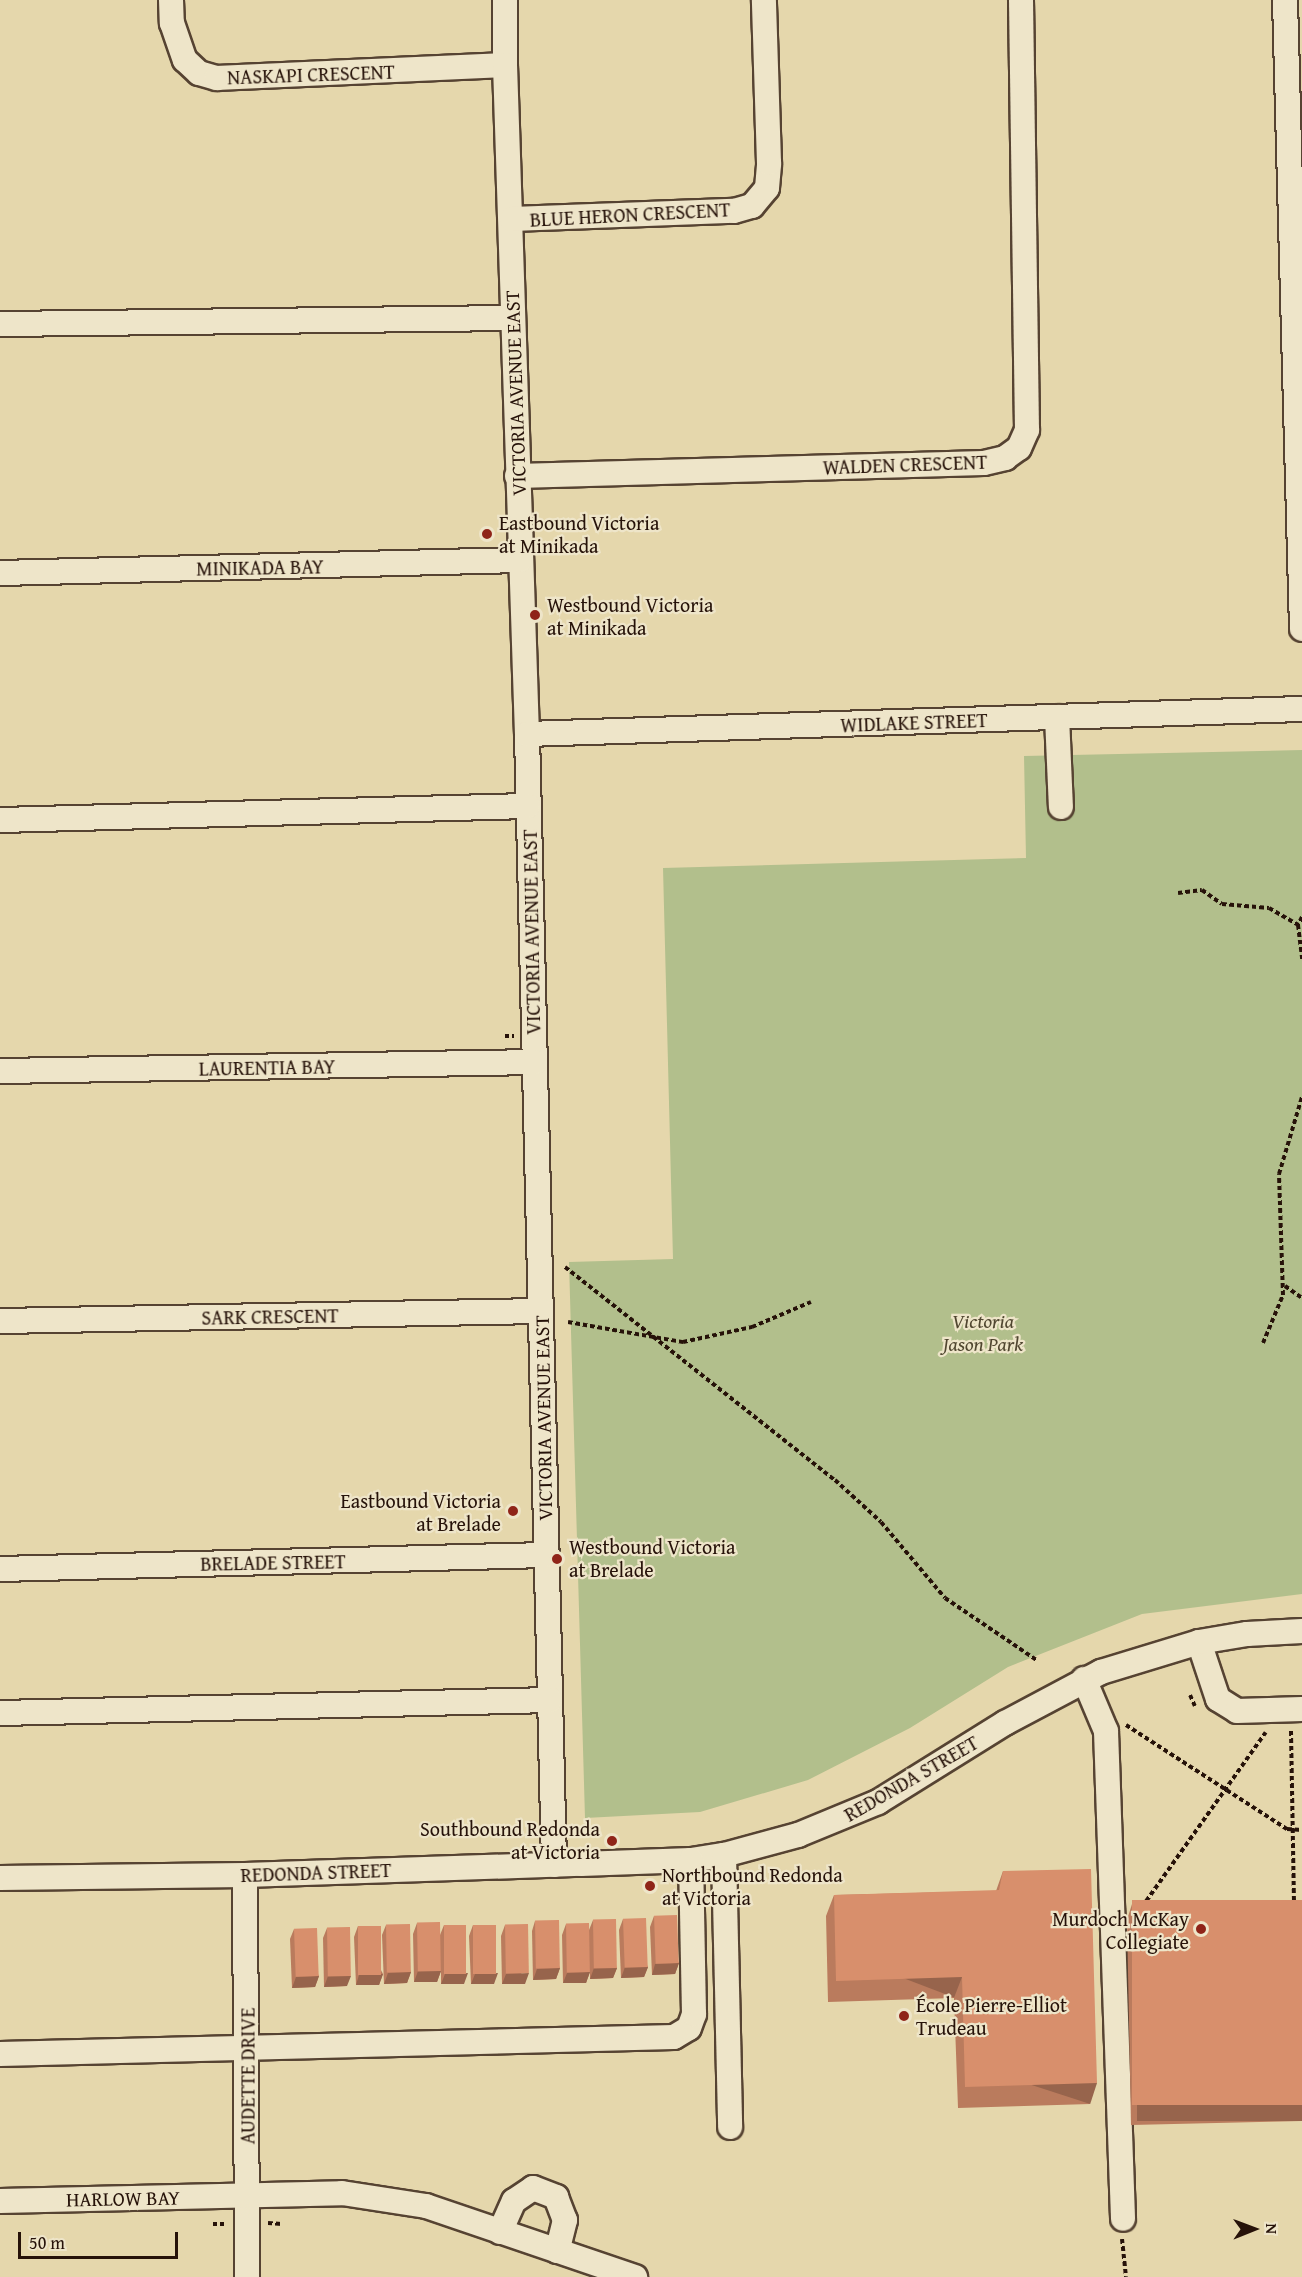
<!DOCTYPE html>
<meta charset="utf-8">
<style>
body{margin:0}
#map{position:relative;width:1302px;height:2277px;overflow:hidden;background:#e5d7ac;font-family:"Gentium Book Plus",serif}
div>[style]{position:absolute}
.green>*{inset:0;background:#b2bf8c}
.path>*{height:4px;margin-top:-2px;transform-origin:0;background:repeating-linear-gradient(90deg,#261209 0 4.5px,transparent 0 7.5px)}
.roads{filter:drop-shadow(2px 0 #564332) drop-shadow(-2px 0 #564332) drop-shadow(0 2px #564332) drop-shadow(0 -2px #564332)}
.minor>*{height:24px;margin:-12px;padding:0 12px;transform-origin:12px;border-radius:12px;background:#eee5c9}
.wall>*{inset:0;background:#ba7b5d}
.shaded-wall>*{inset:0;background:#97644c;transform-origin:0 0}
.building>*{inset:0;background:#d88f6c;transform-origin:0 0}
.dots>*{width:16px;height:16px;translate:-50% -50%;box-sizing:border-box;border:3px solid #eee5c9;border-radius:50%}
span{translate:-50% -50%;white-space:nowrap;text-align:center;line-height:1.15;-webkit-text-stroke:4.5px #eee5c9;paint-order:stroke}
.street-label{font-size:20px;color:#261209}
.poi-label{font-size:20px;color:#261209}
.left{translate:0 -50%;text-align:left}
.right{translate:-100% -50%;text-align:right}
.park-label{font-size:20px;color:#504630;font-style:italic}
.north{position:absolute;left:1224px;top:2199px;width:60px;height:60px;-webkit-text-stroke:4px #eee5c9;paint-order:stroke;rotate:89deg;font-size:16px;font-weight:700;line-height:24px;text-align:center;color:#261209}
.north::after{content:'';display:block;margin:auto;width:21px;height:27px;background:#261209;clip-path:polygon(50% 0,100% 100%,50% 72%,0 100%)}
.scale{position:absolute;left:18px;top:2232px;width:160px;height:27px;box-sizing:border-box;border:3px solid #261209;border-top:0;padding-left:8px;font-size:18px;line-height:21px;white-space:nowrap;color:#261209;-webkit-text-stroke:4px #eee5c9;paint-order:stroke}
</style>
<div id="map">
<div class="green">
<i style="clip-path:polygon(1302px 750px,1302px 1594px,1142px 1614px,1008px 1667px,910px 1728px,808px 1780px,700px 1812px,585px 1818px,569px 1262px,673px 1259px,663px 868px,1026px 858px,1024px 756px)"></i>
</div>
<div class="path">
<i style="left:1178px;top:893px;width:24px;rotate:-7deg"></i>
<i style="left:1202px;top:890px;width:24px;rotate:35deg"></i>
<i style="left:1222px;top:904px;width:47px;rotate:4.9deg"></i>
<i style="left:1269px;top:908px;width:34px;rotate:30deg"></i>
<i style="left:1302px;top:917px;width:9px;rotate:117deg"></i>
<i style="left:1298px;top:925px;width:35px;rotate:83deg"></i>
<i style="left:505px;top:1036px;width:9px"></i>
<i style="left:565px;top:1267px;width:344px;rotate:38.3deg"></i>
<i style="left:835px;top:1480px;width:62px;rotate:42.4deg"></i>
<i style="left:881px;top:1522px;width:99px;rotate:49.9deg"></i>
<i style="left:945px;top:1598px;width:112px;rotate:34.1deg"></i>
<i style="left:1285px;top:1286px;width:21px;rotate:35deg"></i>
<i style="left:568px;top:1322px;width:117px;rotate:9.9deg"></i>
<i style="left:683px;top:1342px;width:71px;rotate:-12.3deg"></i>
<i style="left:752px;top:1327px;width:64px;rotate:-23deg"></i>
<i style="left:1263px;top:1343px;width:52px;rotate:-67.4deg"></i>
<i style="left:1283px;top:1295px;width:121px;rotate:-91.9deg"></i>
<i style="left:1279px;top:1174px;width:80px;rotate:-73.4deg"></i>
<i style="left:1190px;top:1695px;width:12px;rotate:66deg"></i>
<i style="left:1126px;top:1725px;width:192px;rotate:32.9deg"></i>
<i style="left:1287px;top:1829px;width:15px;rotate:4deg"></i>
<i style="left:1291px;top:1731px;width:173px;rotate:89deg"></i>
<i style="left:1142px;top:1907px;width:214px;rotate:-54.7deg"></i>
<i style="left:268px;top:2223px;width:14px;rotate:4deg"></i>
<i style="left:213px;top:2224px;width:11px"></i>
<i style="left:1122px;top:2239px;width:38px;rotate:84deg"></i>
</div>
<div class="roads">
<div class="minor">
<i style="left:171px;top:0;width:23px;rotate:88deg"></i>
<i style="left:172px;top:23px;width:39px;rotate:71deg"></i>
<i style="left:185px;top:60px;width:19px;rotate:43deg"></i>
<i style="left:199px;top:73px;width:19px;rotate:16deg"></i>
<i style="left:217px;top:78px;width:288px;rotate:-2.6deg"></i>
<i style="left:505px;top:0;width:65px;rotate:90deg"></i>
<i style="left:505px;top:65px;width:669px;rotate:88.12deg"></i>
<i style="left:527px;top:734px;width:1131px;rotate:88.63deg"></i>
<i style="left:1285px;top:0;width:629px;rotate:88.45deg"></i>
<i style="left:512px;top:219px;width:222px;rotate:-2.1deg"></i>
<i style="left:734px;top:211px;width:19px;rotate:-16deg"></i>
<i style="left:752px;top:206px;width:23px;rotate:-50deg"></i>
<i style="left:767px;top:188px;width:25px;rotate:-85deg"></i>
<i style="left:769px;top:163px;width:163px;rotate:-91.8deg"></i>
<i style="left:0;top:324px;width:512px;rotate:-0.67deg"></i>
<i style="left:517px;top:476px;width:467px;rotate:-1.6deg"></i>
<i style="left:984px;top:463px;width:22px;rotate:-13deg"></i>
<i style="left:1005px;top:458px;width:17px;rotate:-36deg"></i>
<i style="left:1019px;top:448px;width:20px;rotate:-66deg"></i>
<i style="left:1027px;top:430px;width:430px;rotate:-90.8deg"></i>
<i style="left:0;top:573px;width:520px;rotate:-1.43deg"></i>
<i style="left:1057px;top:717px;width:90px;rotate:87.5deg"></i>
<i style="left:527px;top:734px;width:775px;rotate:-1.85deg"></i>
<i style="left:0;top:820px;width:528px;rotate:-1.52deg"></i>
<i style="left:0;top:1071px;width:535px;rotate:-0.96deg"></i>
<i style="left:0;top:1321px;width:541px;rotate:-1.06deg"></i>
<i style="left:0;top:1569px;width:546px;rotate:-1.47deg"></i>
<i style="left:1199px;top:1642px;width:60px;rotate:71.6deg"></i>
<i style="left:1218px;top:1699px;width:22px;rotate:32deg"></i>
<i style="left:1237px;top:1711px;width:65px;rotate:-1.8deg"></i>
<i style="left:1084px;top:1679px;width:56px;rotate:67.1deg"></i>
<i style="left:1106px;top:1731px;width:488px;rotate:88deg"></i>
<i style="left:0;top:1713px;width:550px;rotate:-1.35deg"></i>
<i style="left:724px;top:1855px;width:272px;rotate:88.7deg"></i>
<i style="left:245px;top:1875px;width:402px;rotate:89.7deg"></i>
<i style="left:0;top:1878px;width:245px;rotate:-0.7deg"></i>
<i style="left:245px;top:1875px;width:336px;rotate:-1.9deg"></i>
<i style="left:581px;top:1864px;width:110px;rotate:-2.1deg"></i>
<i style="left:691px;top:1860px;width:33px;rotate:-9deg"></i>
<i style="left:724px;top:1855px;width:77px;rotate:-15.1deg"></i>
<i style="left:798px;top:1835px;width:87px;rotate:-22.4deg"></i>
<i style="left:878px;top:1802px;width:150px;rotate:-31.9deg"></i>
<i style="left:1005px;top:1723px;width:109px;rotate:-28deg"></i>
<i style="left:1101px;top:1672px;width:102px;rotate:-17deg"></i>
<i style="left:1199px;top:1642px;width:49px;rotate:-9.5deg"></i>
<i style="left:1247px;top:1634px;width:55px;rotate:-3.1deg"></i>
<i style="left:0;top:2054px;width:674px;rotate:-1.44deg"></i>
<i style="left:674px;top:2037px;width:17px;rotate:-31deg"></i>
<i style="left:689px;top:2028px;width:15px;rotate:-70deg"></i>
<i style="left:694px;top:2014px;width:154px;rotate:-91.1deg"></i>
<i style="left:0;top:2201px;width:342px;rotate:-1.3deg"></i>
<i style="left:342px;top:2193px;width:85px;rotate:8.8deg"></i>
<i style="left:426px;top:2206px;width:221px;rotate:18.8deg"></i>
<i style="left:500px;top:2232px;width:34px;rotate:-66deg"></i>
<i style="left:514px;top:2201px;width:23px;rotate:-34deg"></i>
<i style="left:533px;top:2188px;width:25px;rotate:21deg"></i>
<i style="left:556px;top:2197px;width:25px;rotate:69deg"></i>
<i style="left:565px;top:2220px;width:32px;rotate:104deg"></i>
</div>
</div>
<div class="wall">
<i style="clip-path:polygon(1003px 1871px,1090px 2104px,958px 2108px,954px 1998px,828px 2002px,826px 1916px,834px 1895px,996px 1891px)"></i>
<i style="clip-path:polygon(1302px 1900px,1302px 2121px,1131px 2125px,1127px 1920px,1132px 1904px)"></i>
<i style="clip-path:polygon(654px 1916px,679px 1963px,675px 1974px,652px 1975px,650px 1927px)"></i>
<i style="clip-path:polygon(623px 1919px,648px 1967px,644px 1977px,621px 1978px,619px 1930px)"></i>
<i style="clip-path:polygon(593px 1920px,617px 1968px,613px 1978px,590px 1979px,590px 1972px,586px 1983px,563px 1983px,562px 1935px,566px 1924px,589px 1930px)"></i>
<i style="clip-path:polygon(535px 1921px,560px 1968px,556px 1979px,533px 1980px,532px 1931px)"></i>
<i style="clip-path:polygon(417px 1923px,440px 1935px,444px 1925px,464px 1984px,441px 1984px,441px 1971px,437px 1982px,414px 1982px,413px 1934px)"></i>
<i style="clip-path:polygon(386px 1925px,411px 1972px,407px 1983px,384px 1984px,382px 1935px)"></i>
<i style="clip-path:polygon(473px 1925px,494px 1984px,471px 1984px,469px 1936px)"></i>
<i style="clip-path:polygon(505px 1925px,525px 1984px,502px 1984px,501px 1936px)"></i>
<i style="clip-path:polygon(358px 1926px,383px 1974px,379px 1985px,356px 1985px,354px 1937px)"></i>
<i style="clip-path:polygon(327px 1928px,347px 1986px,324px 1987px,323px 1938px)"></i>
<i style="clip-path:polygon(294px 1929px,319px 1976px,315px 1987px,292px 1988px,290px 1939px)"></i>
</div>
<div class="shaded-wall">
<i style="clip-path:polygon(679px 1963px,675px 1974px,652px 1975px,655px 1964px)"></i>
<i style="clip-path:polygon(625px 1967px,648px 1967px,644px 1977px,621px 1978px)"></i>
<i style="clip-path:polygon(560px 1968px,556px 1979px,533px 1980px,537px 1969px)"></i>
<i style="clip-path:polygon(594px 1968px,617px 1968px,613px 1978px,590px 1979px)"></i>
<i style="clip-path:polygon(418px 1971px,441px 1971px,437px 1982px,414px 1982px)"></i>
<i style="clip-path:polygon(411px 1972px,407px 1983px,384px 1984px,388px 1973px)"></i>
<i style="clip-path:polygon(590px 1972px,586px 1983px,563px 1983px,567px 1973px)"></i>
<i style="clip-path:polygon(468px 1973px,464px 1984px,441px 1984px,445px 1974px)"></i>
<i style="clip-path:polygon(498px 1973px,494px 1984px,471px 1984px,475px 1974px)"></i>
<i style="clip-path:polygon(529px 1973px,525px 1984px,502px 1984px,506px 1974px)"></i>
<i style="clip-path:polygon(383px 1974px,379px 1985px,356px 1985px,359px 1975px)"></i>
<i style="clip-path:polygon(319px 1976px,315px 1987px,292px 1988px,296px 1977px)"></i>
<i style="clip-path:polygon(328px 1976px,351px 1976px,347px 1986px,324px 1987px)"></i>
<i style="left:962px;top:1977px;width:22px;height:126px;rotate:111deg"></i>
<i style="left:1097px;top:2083px;width:22px;height:132px;rotate:108deg"></i>
<i style="left:1302px;top:2105px;width:16px;height:165px;rotate:90deg"></i>
</div>
<div class="building">
<i style="clip-path:polygon(1091px 1869px,1097px 2083px,965px 2087px,962px 1977px,836px 1981px,834px 1895px,999px 1890px,1003px 1871px)"></i>
<i style="left:1302px;top:1900px;width:205px;height:170px;rotate:90deg"></i>
<i style="left:677px;top:1915px;width:48px;height:23px;rotate:88deg"></i>
<i style="left:646px;top:1918px;width:49px;height:23px;rotate:88deg"></i>
<i style="left:616px;top:1919px;width:49px;height:23px;rotate:89deg"></i>
<i style="left:559px;top:1920px;width:48px;height:24px;rotate:89deg"></i>
<i style="left:440px;top:1922px;width:49px;height:23px;rotate:89deg"></i>
<i style="left:589px;top:1923px;width:49px;height:23px;rotate:89deg"></i>
<i style="left:410px;top:1924px;width:48px;height:24px;rotate:89deg"></i>
<i style="left:528px;top:1924px;width:49px;height:23px;rotate:89deg"></i>
<i style="left:444px;top:1925px;width:22px;height:49px"></i>
<i style="left:473px;top:1925px;width:23px;height:49px"></i>
<i style="left:358px;top:1926px;width:23px;height:49px"></i>
<i style="left:350px;top:1927px;width:49px;height:23px;rotate:89deg"></i>
<i style="left:317px;top:1928px;width:48px;height:23px;rotate:88deg"></i>
</div>
<div class="dots">
<i style="left:487px;top:534px;background:#8f2418"></i>
<i style="left:535px;top:615px;background:#8f2418"></i>
<i style="left:513px;top:1511px;background:#8f2418"></i>
<i style="left:557px;top:1559px;background:#8f2418"></i>
<i style="left:612px;top:1841px;background:#8f2418"></i>
<i style="left:650px;top:1886px;background:#8f2418"></i>
<i style="left:1201px;top:1929px;background:#8f2418"></i>
<i style="left:904px;top:2016px;background:#8f2418"></i>
</div>
<div class="street-label">
<span style="left:311px;top:74px;rotate:-2deg">NASKAPI CRESCENT</span>
<span style="left:630px;top:214px;rotate:-3deg">BLUE HERON CRESCENT</span>
<span style="left:515px;top:393px;rotate:-92deg">VICTORIA AVENUE EAST</span>
<span style="left:905px;top:464px;rotate:-2deg">WALDEN CRESCENT</span>
<span style="left:260px;top:567px;rotate:-1deg">MINIKADA BAY</span>
<span style="left:914px;top:722px;rotate:-2deg">WIDLAKE STREET</span>
<span style="left:531px;top:932px;rotate:-91deg">VICTORIA AVENUE EAST</span>
<span style="left:267px;top:1067px;rotate:-1deg">LAURENTIA BAY</span>
<span style="left:270px;top:1316px;rotate:-1deg">SARK CRESCENT</span>
<span style="left:543px;top:1418px;rotate:-91deg">VICTORIA AVENUE EAST</span>
<span style="left:273px;top:1562px;rotate:-1deg">BRELADE STREET</span>
<span style="left:911px;top:1778px;rotate:-30deg">REDONDA STREET</span>
<span style="left:316px;top:1872px;rotate:-2deg">REDONDA STREET</span>
<span style="left:247px;top:2076px;rotate:-90deg">AUDETTE DRIVE</span>
<span style="left:123px;top:2198px;rotate:-1deg">HARLOW BAY</span>
</div>
<div class="poi-label">
<span class="left" style="left:499px;top:534px">Eastbound Victoria<br>at Minikada</span>
<span class="left" style="left:547px;top:616px">Westbound Victoria<br>at Minikada</span>
<span class="right" style="left:501px;top:1512px">Eastbound Victoria<br>at Brelade</span>
<span class="left" style="left:569px;top:1558px">Westbound Victoria<br>at Brelade</span>
<span class="right" style="left:600px;top:1840px">Southbound Redonda<br>at Victoria</span>
<span class="left" style="left:662px;top:1886px">Northbound Redonda<br>at Victoria</span>
<span class="right" style="left:1189px;top:1930px">Murdoch McKay<br>Collegiate</span>
<span class="left" style="left:916px;top:2016px">École Pierre-Elliot<br>Trudeau</span>
</div>
<div class="park-label">
<span style="left:983px;top:1332px">Victoria<br>Jason Park</span>
</div>
<div class="north">N</div>
<div class="scale">50 m</div>
</div>
